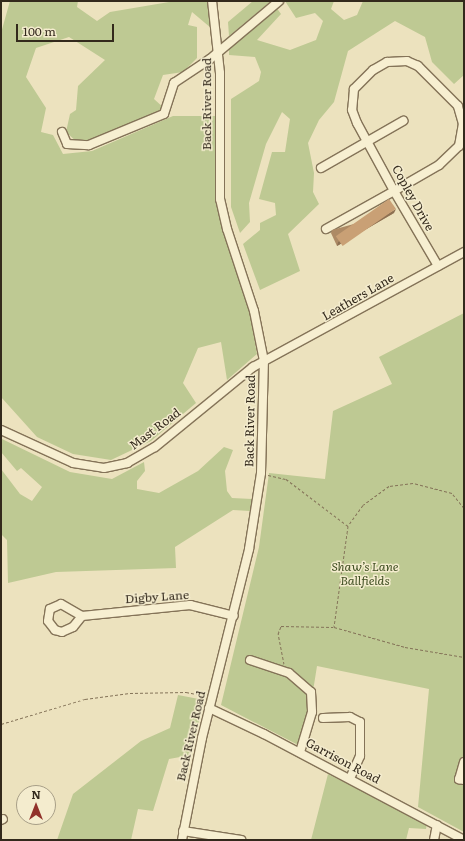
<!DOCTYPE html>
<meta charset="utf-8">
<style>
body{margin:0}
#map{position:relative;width:465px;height:841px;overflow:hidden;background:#ece2be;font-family:Literata,serif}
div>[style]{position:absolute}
.green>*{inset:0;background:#bec993}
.path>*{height:1px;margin-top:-0.5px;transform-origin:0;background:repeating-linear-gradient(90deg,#847358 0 3px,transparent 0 5px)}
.roads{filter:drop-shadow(1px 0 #847358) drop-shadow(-1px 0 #847358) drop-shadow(0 1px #847358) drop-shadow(0 -1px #847358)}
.minor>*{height:8px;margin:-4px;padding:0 4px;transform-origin:4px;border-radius:4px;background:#f7efd1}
.wall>*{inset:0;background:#ad8a65}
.shaded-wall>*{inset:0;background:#8d7052}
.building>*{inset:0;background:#c9a075;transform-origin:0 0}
span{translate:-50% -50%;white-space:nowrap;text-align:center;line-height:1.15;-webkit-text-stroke:3px #f4ecce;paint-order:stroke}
.street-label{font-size:12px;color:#33291c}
.park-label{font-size:12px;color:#404f23;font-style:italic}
.frame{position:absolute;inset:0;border:2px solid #33291c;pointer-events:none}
.north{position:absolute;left:16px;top:785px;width:40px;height:40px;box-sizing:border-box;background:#f4ecce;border:1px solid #a79e87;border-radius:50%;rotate:0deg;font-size:11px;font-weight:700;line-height:16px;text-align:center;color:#33291c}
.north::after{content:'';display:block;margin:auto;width:14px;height:18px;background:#91322a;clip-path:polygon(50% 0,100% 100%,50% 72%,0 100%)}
.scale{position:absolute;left:16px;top:24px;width:98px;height:18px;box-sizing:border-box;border:2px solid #33291c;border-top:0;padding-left:5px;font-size:12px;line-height:14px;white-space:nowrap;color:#33291c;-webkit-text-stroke:3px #f4ecce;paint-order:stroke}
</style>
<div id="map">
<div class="green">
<i style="clip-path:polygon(10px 1px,78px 1px,77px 7px,97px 21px,110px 12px,175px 1px,207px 1px,211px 28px,192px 12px,188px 25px,197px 27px,197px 58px,183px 72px,163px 75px,154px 99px,165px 109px,89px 142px,78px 143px,66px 132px,70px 114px,76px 110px,78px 86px,105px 60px,69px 37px,36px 48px,26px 77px,46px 108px,41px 132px,53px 135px,63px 154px,92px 151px,173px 116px,216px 116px,215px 198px,249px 309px,257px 354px,227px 380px,221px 342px,198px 348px,183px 383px,196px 403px,151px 441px,111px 460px,73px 454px,37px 437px,1px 397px,1px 33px)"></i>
<i style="clip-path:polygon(253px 1px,271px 1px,229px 36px,228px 22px)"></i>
<i style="clip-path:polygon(285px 1px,334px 1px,331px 9px,344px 20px,357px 15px,363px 1px,464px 1px,464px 75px,454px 84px,432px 62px,425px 37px,395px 21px,348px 51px,334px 102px,319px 120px,308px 143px,314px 173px,313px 192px,319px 204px,288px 234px,300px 271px,260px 290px,243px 244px,260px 230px,260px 223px,276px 215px,275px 203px,259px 199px,272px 152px,285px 152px,290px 119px,282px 112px,266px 144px,249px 203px,250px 222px,240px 233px,231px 207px,231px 99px,259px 81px,261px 72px,255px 57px,229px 55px,229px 47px,276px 7px,281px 14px,257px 40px,290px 50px,316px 40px,323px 21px,315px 13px,296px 18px)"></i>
<i style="clip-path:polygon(464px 313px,464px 832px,418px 807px,429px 689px,317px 666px,304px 748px,221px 705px,259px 547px,269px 473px,325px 479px,333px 411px,392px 384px,379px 357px)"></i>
<i style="clip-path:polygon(2px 439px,70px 472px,112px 479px,144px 462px,145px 471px,137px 481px,137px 489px,159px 493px,198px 471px,224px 447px,233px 450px,225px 471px,227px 491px,232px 498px,252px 499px,250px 511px,233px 510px,175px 547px,176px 568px,56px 572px,8px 583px,7px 540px,1px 534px,1px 469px,20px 494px,32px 501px,42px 487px,21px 468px,17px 471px,1px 452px)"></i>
<i style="clip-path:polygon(178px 695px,204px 700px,191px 755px,169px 759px,153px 811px,138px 809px,131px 840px,57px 840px,73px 794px,141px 741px,170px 728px)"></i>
<i style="clip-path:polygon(328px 774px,427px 824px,426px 829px,409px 828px,406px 840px,311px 840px)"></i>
</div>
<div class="path">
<i style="left:268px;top:475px;width:18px;rotate:13deg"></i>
<i style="left:286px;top:479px;width:78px;rotate:37.2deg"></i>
<i style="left:464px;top:508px;width:19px;rotate:-129deg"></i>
<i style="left:452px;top:493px;width:40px;rotate:-165.6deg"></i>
<i style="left:413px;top:483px;width:24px;rotate:173deg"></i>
<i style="left:389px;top:486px;width:32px;rotate:144deg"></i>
<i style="left:363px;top:505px;width:26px;rotate:126deg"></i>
<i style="left:348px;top:526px;width:102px;rotate:97.9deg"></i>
<i style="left:334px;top:627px;width:74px;rotate:15.7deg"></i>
<i style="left:405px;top:647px;width:60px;rotate:9.6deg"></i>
<i style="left:284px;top:664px;width:31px;rotate:-101deg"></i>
<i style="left:278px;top:634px;width:9px;rotate:-69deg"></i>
<i style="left:281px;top:626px;width:52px;rotate:1.1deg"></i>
<i style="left:1px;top:724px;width:88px;rotate:-16.6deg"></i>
<i style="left:85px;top:699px;width:45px;rotate:-7.6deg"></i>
<i style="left:130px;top:693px;width:56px;rotate:-1deg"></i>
<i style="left:186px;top:692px;width:20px;rotate:11deg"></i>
</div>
<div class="roads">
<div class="minor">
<i style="left:62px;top:132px;width:13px;rotate:67deg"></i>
<i style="left:67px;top:144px;width:22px;rotate:3deg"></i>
<i style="left:89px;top:145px;width:81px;rotate:-22.5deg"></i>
<i style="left:164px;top:114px;width:33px;rotate:-72deg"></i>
<i style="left:174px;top:83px;width:43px;rotate:-33.7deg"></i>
<i style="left:210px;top:59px;width:90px;rotate:-40deg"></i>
<i style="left:321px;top:168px;width:95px;rotate:-29.8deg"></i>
<i style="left:326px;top:229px;width:78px;rotate:-29.2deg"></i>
<i style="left:394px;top:191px;width:52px;rotate:-30deg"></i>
<i style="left:439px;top:165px;width:28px;rotate:-44deg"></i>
<i style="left:459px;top:146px;width:22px;rotate:-80deg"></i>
<i style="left:463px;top:124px;width:19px;rotate:-106deg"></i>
<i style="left:458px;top:106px;width:57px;rotate:-135deg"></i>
<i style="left:418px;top:66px;width:12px;rotate:-156deg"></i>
<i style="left:407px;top:61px;width:20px;rotate:177deg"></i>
<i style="left:387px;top:62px;width:16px;rotate:150deg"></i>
<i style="left:373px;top:70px;width:27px;rotate:135deg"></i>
<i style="left:354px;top:89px;width:21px;rotate:95deg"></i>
<i style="left:352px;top:110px;width:14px;rotate:69deg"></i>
<i style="left:357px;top:123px;width:77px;rotate:61.4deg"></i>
<i style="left:394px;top:191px;width:87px;rotate:59.6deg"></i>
<i style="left:1px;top:430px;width:79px;rotate:24.6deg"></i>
<i style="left:73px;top:463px;width:31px;rotate:9deg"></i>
<i style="left:104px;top:468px;width:24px;rotate:-12deg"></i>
<i style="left:127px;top:463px;width:32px;rotate:-30deg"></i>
<i style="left:155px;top:447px;width:127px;rotate:-39.2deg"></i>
<i style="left:253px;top:367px;width:240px;rotate:-28.6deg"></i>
<i style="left:61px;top:604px;width:24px;rotate:30deg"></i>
<i style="left:82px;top:616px;width:14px;rotate:129deg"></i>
<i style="left:73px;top:627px;width:12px;rotate:156deg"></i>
<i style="left:62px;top:632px;width:7px;rotate:-164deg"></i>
<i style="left:55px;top:630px;width:11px;rotate:-128deg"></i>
<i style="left:48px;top:621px;width:12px;rotate:-81deg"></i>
<i style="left:50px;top:609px;width:12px;rotate:-24deg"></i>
<i style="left:82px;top:616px;width:109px;rotate:-5.8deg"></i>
<i style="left:190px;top:605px;width:45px;rotate:14deg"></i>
<i style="left:250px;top:660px;width:41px;rotate:18.4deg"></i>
<i style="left:289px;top:673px;width:29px;rotate:41deg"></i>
<i style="left:311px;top:692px;width:20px;rotate:87deg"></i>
<i style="left:312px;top:712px;width:42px;rotate:106.7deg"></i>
<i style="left:209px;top:708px;width:61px;rotate:25.3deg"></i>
<i style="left:264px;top:734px;width:226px;rotate:27.9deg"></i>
<i style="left:323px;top:718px;width:27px;rotate:-2deg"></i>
<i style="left:350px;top:717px;width:11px;rotate:27deg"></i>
<i style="left:360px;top:722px;width:34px;rotate:90deg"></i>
<i style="left:360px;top:756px;width:24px;rotate:114deg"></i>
<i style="left:464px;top:762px;width:18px;rotate:106deg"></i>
<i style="left:459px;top:779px;width:5px;rotate:11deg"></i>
<i style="left:1px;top:820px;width:2px;rotate:-27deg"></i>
<i style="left:183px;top:831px;width:59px;rotate:8.8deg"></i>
<i style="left:182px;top:840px;width:104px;rotate:-78.9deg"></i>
<i style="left:202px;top:738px;width:195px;rotate:-76deg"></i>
<i style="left:249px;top:549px;width:77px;rotate:-81deg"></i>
<i style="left:261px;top:473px;width:112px;rotate:-88.5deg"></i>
<i style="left:264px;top:361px;width:51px;rotate:-101.3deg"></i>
<i style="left:254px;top:311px;width:86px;rotate:-108.2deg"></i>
<i style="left:227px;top:229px;width:31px;rotate:-103deg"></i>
<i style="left:220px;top:199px;width:126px;rotate:-90deg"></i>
<i style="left:220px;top:73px;width:72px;rotate:-96.3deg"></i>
<i style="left:434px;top:840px;width:15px;rotate:-79deg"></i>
</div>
</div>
<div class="wall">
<i style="clip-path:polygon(394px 213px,337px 246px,331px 233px,332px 230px)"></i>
</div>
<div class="shaded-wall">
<i style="clip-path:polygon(396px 209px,394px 213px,337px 246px,338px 242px)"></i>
</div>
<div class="building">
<i style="left:389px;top:199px;width:12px;height:65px;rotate:55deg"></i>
</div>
<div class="street-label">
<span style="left:207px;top:104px;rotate:-90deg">Back River Road</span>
<span style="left:413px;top:198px;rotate:61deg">Copley Drive</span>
<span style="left:358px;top:297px;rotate:-30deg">Leathers Lane</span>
<span style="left:250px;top:421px;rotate:-89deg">Back River Road</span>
<span style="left:155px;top:429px;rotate:-37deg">Mast Road</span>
<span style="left:157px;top:597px;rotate:-4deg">Digby Lane</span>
<span style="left:191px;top:736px;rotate:-77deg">Back River Road</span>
<span style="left:343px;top:761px;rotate:28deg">Garrison Road</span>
</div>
<div class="park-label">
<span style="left:365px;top:574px">Shaw’s Lane<br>Ballfields</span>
</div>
<div class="frame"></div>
<div class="north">N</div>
<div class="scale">100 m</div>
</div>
